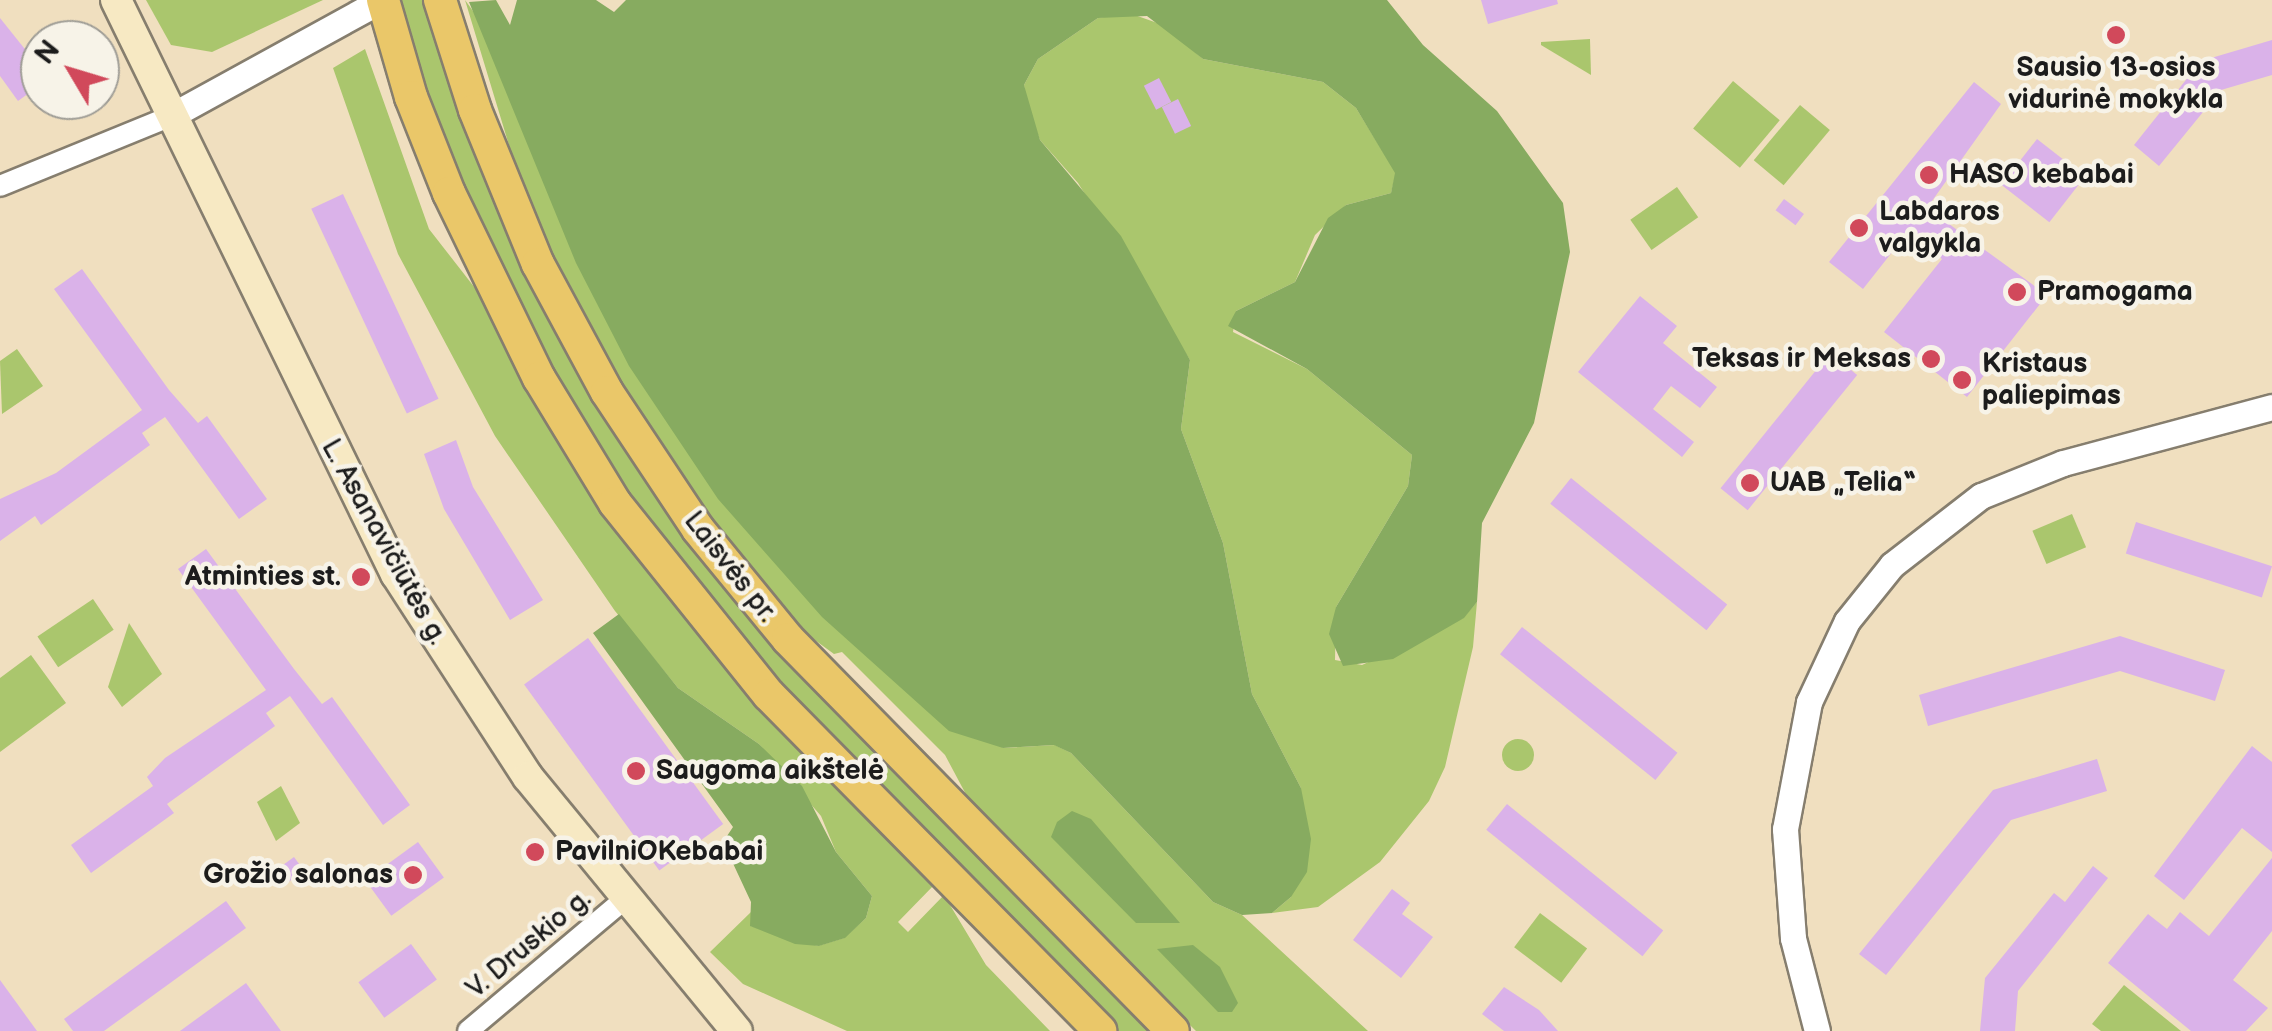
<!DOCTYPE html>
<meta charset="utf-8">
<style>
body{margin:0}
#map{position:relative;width:2272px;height:1031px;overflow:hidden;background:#f0dfbf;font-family:"Balsamiq Sans",sans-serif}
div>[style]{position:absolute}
.green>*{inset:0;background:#aac66d;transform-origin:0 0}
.round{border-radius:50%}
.forest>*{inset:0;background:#87ab60}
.building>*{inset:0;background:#dab2e9;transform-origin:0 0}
.roads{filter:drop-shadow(2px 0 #867e6e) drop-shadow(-2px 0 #867e6e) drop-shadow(0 2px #867e6e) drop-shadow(0 -2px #867e6e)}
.minor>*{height:20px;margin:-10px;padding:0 10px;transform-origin:10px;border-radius:10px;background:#fff}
.tertiary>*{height:25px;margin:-12.5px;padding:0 12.5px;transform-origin:12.5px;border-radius:12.5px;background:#fff}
.secondary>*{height:30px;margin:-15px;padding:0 15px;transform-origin:15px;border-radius:15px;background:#f7e9c3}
.primary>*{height:32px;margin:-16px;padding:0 16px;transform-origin:16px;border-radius:16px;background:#eac769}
.dots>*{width:28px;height:28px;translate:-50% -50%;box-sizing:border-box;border:5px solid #f7f3e8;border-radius:50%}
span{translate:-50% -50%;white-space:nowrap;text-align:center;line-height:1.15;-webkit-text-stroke:9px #f7f3e8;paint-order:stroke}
.poi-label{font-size:28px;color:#1c1c1c;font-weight:700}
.left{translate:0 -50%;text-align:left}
.right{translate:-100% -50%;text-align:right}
.street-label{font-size:28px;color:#1c1c1c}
.north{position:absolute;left:20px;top:20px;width:100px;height:100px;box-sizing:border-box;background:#f7f3e8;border:2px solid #9f9d96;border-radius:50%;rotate:308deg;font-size:28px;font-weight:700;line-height:40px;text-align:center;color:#1c1c1c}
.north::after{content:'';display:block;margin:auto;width:35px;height:45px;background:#d1495b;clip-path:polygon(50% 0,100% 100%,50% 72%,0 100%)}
</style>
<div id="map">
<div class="green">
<i style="clip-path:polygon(146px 0,323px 0,212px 52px,171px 45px)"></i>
<i style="clip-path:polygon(398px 0,425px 0,462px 115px,629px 453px,1153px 1031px,1118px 1031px,740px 646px,676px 566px,569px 404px,445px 152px)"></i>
<i style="clip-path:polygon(465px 0,1003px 748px,1055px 745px,1071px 753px,1213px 902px,1242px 915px,1368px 1031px,1196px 1031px,977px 815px,945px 755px,842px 652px,834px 654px,786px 619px,646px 430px,562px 285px,522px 188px)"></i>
<i style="clip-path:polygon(1129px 13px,1163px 25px,1203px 59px,1323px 82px,1356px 108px,1396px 173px,1391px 193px,1346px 205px,1315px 235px,1295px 282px,1236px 311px,1233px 332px,1307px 369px,1412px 455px,1408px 486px,1336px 607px,1335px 660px,1362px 665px,1463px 618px,1477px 602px,1473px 647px,1445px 767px,1429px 801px,1380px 862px,1318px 907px,1272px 913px,1291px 897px,1301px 788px,1252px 694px,1223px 543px,1181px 429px,1190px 360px,1078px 183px,1040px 140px,1026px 103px,1024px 85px,1038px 59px,1098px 18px)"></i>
<i style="clip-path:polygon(1590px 39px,1591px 75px,1541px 45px,1541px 42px)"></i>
<i style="clip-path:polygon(365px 49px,429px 229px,489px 306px,627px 541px,749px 691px,935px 884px,898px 922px,908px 932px,944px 895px,986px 965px,1050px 1031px,847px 1031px,743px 984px,710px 952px,751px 912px,751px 926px,818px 946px,844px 938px,866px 918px,872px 896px,836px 852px,821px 816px,759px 744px,678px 688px,615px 611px,495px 436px,398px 254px,333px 68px)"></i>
<i style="left:1733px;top:81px;width:61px;height:62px;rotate:40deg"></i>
<i style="left:1800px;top:105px;width:39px;height:72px;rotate:40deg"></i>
<i style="left:1677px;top:187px;width:37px;height:57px;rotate:55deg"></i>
<i style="clip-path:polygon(17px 349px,43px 386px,2px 414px,0 361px)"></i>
<i style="left:2072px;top:514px;width:36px;height:43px;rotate:67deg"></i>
<i style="left:93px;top:599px;width:37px;height:67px;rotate:56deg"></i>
<i style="clip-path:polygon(129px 623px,162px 674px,122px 707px,108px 687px)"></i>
<i style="clip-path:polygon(31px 655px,66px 703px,0 752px,0 678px)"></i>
<i class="round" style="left:1502px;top:739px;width:32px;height:32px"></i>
<i style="clip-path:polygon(281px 786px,300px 823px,276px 841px,257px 802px)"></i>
<i style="left:1540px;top:913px;width:59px;height:43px;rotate:37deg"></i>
<i style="clip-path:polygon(2124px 985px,2181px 1031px,2101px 1031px,2092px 1024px)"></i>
</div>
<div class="forest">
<i style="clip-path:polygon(496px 0,510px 25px,517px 0,596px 0,614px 12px,626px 0,1387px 0,1423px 45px,1497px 111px,1563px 203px,1570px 252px,1534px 423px,1482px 523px,1477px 602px,1464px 618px,1393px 659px,1343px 666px,1329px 634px,1336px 607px,1408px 486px,1412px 455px,1307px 369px,1228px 326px,1236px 311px,1295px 282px,1328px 218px,1346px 205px,1391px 193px,1395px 173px,1356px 108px,1323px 82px,1203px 59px,1147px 16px,1098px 18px,1038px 59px,1024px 85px,1040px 140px,1121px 236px,1190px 360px,1181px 429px,1223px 543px,1252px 694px,1301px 788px,1311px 839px,1307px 872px,1291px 897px,1272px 913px,1242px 915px,1213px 902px,1071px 753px,1054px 745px,1003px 748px,949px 731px,822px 617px,718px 499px,629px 366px,576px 263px,469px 2px)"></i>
<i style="clip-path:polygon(619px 614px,678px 688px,759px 744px,802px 786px,836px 852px,872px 896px,866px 918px,845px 938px,819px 946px,795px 944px,750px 926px,751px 902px,723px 842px,733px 827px,593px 633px)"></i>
<i style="clip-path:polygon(1072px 811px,1091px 819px,1180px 923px,1136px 923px,1051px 837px,1057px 822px)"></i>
<i style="clip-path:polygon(1193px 945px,1220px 967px,1238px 1003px,1232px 1012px,1218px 1012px,1157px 949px)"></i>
</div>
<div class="building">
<i style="clip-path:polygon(1481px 0,1557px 0,1558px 4px,1488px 24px)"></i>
<i style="clip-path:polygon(0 18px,40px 68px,40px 85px,18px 101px,0 76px)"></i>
<i style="clip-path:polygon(2272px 40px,2272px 75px,2221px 90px,2159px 166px,2134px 145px,2201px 61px)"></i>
<i style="left:1159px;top:78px;width:27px;height:17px;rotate:63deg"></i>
<i style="clip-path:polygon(1974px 82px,2001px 104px,1927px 208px,2047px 295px,1967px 397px,1884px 332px,1942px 259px,1908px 232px,1863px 289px,1829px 262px)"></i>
<i style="left:1178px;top:99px;width:30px;height:18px;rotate:64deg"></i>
<i style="left:2037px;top:139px;width:61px;height:58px;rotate:38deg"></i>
<i style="left:343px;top:194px;width:226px;height:35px;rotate:65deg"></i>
<i style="left:1784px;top:199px;width:25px;height:14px;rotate:37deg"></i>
<i style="clip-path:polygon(82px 269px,169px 390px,198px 423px,207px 416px,267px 499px,239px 519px,165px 417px,142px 433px,150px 445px,41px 525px,35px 516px,0 541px,0 499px,56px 473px,142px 410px,54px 289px)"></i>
<i style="clip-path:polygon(1640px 296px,1677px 326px,1663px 343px,1717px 387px,1700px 408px,1671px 386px,1653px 409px,1694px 442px,1682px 457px,1578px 372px)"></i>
<i style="left:1830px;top:353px;width:35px;height:174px;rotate:39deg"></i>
<i style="clip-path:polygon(456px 440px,473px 487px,543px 600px,510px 620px,444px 509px,424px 454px)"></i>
<i style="left:1571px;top:478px;width:201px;height:33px;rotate:39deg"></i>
<i style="left:2136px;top:522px;width:143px;height:33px;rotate:18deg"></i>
<i style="clip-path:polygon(206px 549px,294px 669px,322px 704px,332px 697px,410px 805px,383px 825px,290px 696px,266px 713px,275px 726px,167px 804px,174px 813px,91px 873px,71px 845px,153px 786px,147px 777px,165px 758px,266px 690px,178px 569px)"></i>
<i style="left:1522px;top:627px;width:200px;height:35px;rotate:39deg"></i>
<i style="clip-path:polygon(2120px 636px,2225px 670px,2215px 701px,2120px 671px,1928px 726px,1919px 695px)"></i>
<i style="left:588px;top:638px;width:230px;height:79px;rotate:54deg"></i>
<i style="clip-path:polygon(2252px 746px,2272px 762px,2272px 852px,2242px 828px,2184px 900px,2154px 876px)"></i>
<i style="clip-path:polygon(2097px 759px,2107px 791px,2011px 820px,1886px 975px,1859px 954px,1993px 790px)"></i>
<i style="left:1507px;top:804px;width:201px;height:33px;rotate:39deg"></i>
<i style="left:418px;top:842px;width:44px;height:65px;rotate:54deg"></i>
<i style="left:294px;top:857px;width:17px;height:29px;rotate:54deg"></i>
<i style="clip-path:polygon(2272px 858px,2272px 931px,2233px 980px,2268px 1008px,2246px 1031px,2191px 1031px,2108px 963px,2148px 914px,2167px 929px,2180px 912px,2209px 936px)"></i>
<i style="clip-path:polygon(2093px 866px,2108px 878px,2018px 991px,2015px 1031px,1980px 1031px,1985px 978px,2054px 893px,2065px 902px)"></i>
<i style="clip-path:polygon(1392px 889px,1410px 903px,1402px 914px,1433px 937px,1401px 978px,1353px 940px)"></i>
<i style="clip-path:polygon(226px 901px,246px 928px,104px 1031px,73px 1031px,64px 1019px)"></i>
<i style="left:411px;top:944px;width:44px;height:65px;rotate:54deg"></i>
<i style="clip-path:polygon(0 980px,37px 1031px,0 1031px)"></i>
<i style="clip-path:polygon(246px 983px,281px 1031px,180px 1031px)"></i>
<i style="clip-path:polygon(1504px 987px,1539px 1010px,1558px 1031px,1504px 1031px,1482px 1014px)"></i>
</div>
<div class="roads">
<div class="minor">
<i style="left:0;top:186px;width:183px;rotate:-22.2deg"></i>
<i style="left:468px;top:1031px;width:205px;rotate:-40.1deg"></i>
</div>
<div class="tertiary">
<i style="left:169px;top:117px;width:243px;rotate:-28.8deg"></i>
<i style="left:1817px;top:1031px;width:96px;rotate:-104.5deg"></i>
<i style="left:1793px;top:938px;width:109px;rotate:-94.2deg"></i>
<i style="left:1785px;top:829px;width:129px;rotate:-79.3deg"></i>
<i style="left:1809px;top:702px;width:89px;rotate:-64.9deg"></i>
<i style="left:1847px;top:621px;width:72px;rotate:-51.2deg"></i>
<i style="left:1892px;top:565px;width:113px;rotate:-37.8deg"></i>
<i style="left:1981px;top:496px;width:88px;rotate:-21.9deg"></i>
<i style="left:2063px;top:463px;width:216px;rotate:-15deg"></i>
</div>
<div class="secondary">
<i style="left:116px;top:0;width:639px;rotate:64deg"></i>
<i style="left:396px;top:574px;width:242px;rotate:57deg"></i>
<i style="left:528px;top:777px;width:329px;rotate:50.6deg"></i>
</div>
<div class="primary">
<i style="left:383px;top:0;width:101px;rotate:73.9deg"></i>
<i style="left:411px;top:97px;width:103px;rotate:68.4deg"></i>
<i style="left:449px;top:193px;width:206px;rotate:64.1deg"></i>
<i style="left:539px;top:378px;width:146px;rotate:58.7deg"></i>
<i style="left:615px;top:503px;width:246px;rotate:51.3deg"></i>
<i style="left:769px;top:695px;width:472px;rotate:45.4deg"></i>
<i style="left:440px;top:0;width:115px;rotate:72.3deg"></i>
<i style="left:475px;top:110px;width:166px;rotate:67.8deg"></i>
<i style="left:538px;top:264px;width:145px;rotate:61.7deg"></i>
<i style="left:607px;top:392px;width:164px;rotate:56.4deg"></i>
<i style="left:698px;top:529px;width:142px;rotate:50.7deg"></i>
<i style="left:788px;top:639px;width:549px;rotate:45.52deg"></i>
</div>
</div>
<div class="dots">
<i style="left:2116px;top:35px;background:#d1495b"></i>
<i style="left:1929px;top:175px;background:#d1495b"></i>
<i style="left:1859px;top:228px;background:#d1495b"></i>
<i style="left:2017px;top:292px;background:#d1495b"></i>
<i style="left:1931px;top:359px;background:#d1495b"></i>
<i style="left:1962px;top:380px;background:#d1495b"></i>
<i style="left:1750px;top:483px;background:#d1495b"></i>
<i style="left:361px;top:577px;background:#d1495b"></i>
<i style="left:636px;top:771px;background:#d1495b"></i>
<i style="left:535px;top:852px;background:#d1495b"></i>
<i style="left:413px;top:875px;background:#d1495b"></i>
</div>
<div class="poi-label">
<span style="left:2116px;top:84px">Sausio 13-osios<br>vidurinė mokykla</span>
<span class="left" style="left:1949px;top:175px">HASO kebabai</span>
<span class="left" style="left:1879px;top:228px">Labdaros<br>valgykla</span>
<span class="left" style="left:2037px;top:292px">Pramogama</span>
<span class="right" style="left:1911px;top:359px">Teksas ir Meksas</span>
<span class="left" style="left:1982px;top:380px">Kristaus<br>paliepimas</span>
<span class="left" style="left:1770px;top:483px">UAB „Telia“</span>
<span class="right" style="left:341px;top:577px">Atminties st.</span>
<span class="left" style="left:656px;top:771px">Saugoma aikštelė</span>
<span class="left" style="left:555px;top:852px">PavilniOKebabai</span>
<span class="right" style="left:393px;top:875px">Grožio salonas</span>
</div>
<div class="street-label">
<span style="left:384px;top:542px;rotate:61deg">L. Asanavičiūtės g.</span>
<span style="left:730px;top:567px;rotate:52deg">Laisvės pr.</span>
<span style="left:529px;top:944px;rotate:-40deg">V. Druskio g.</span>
</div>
<div class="north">N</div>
</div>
